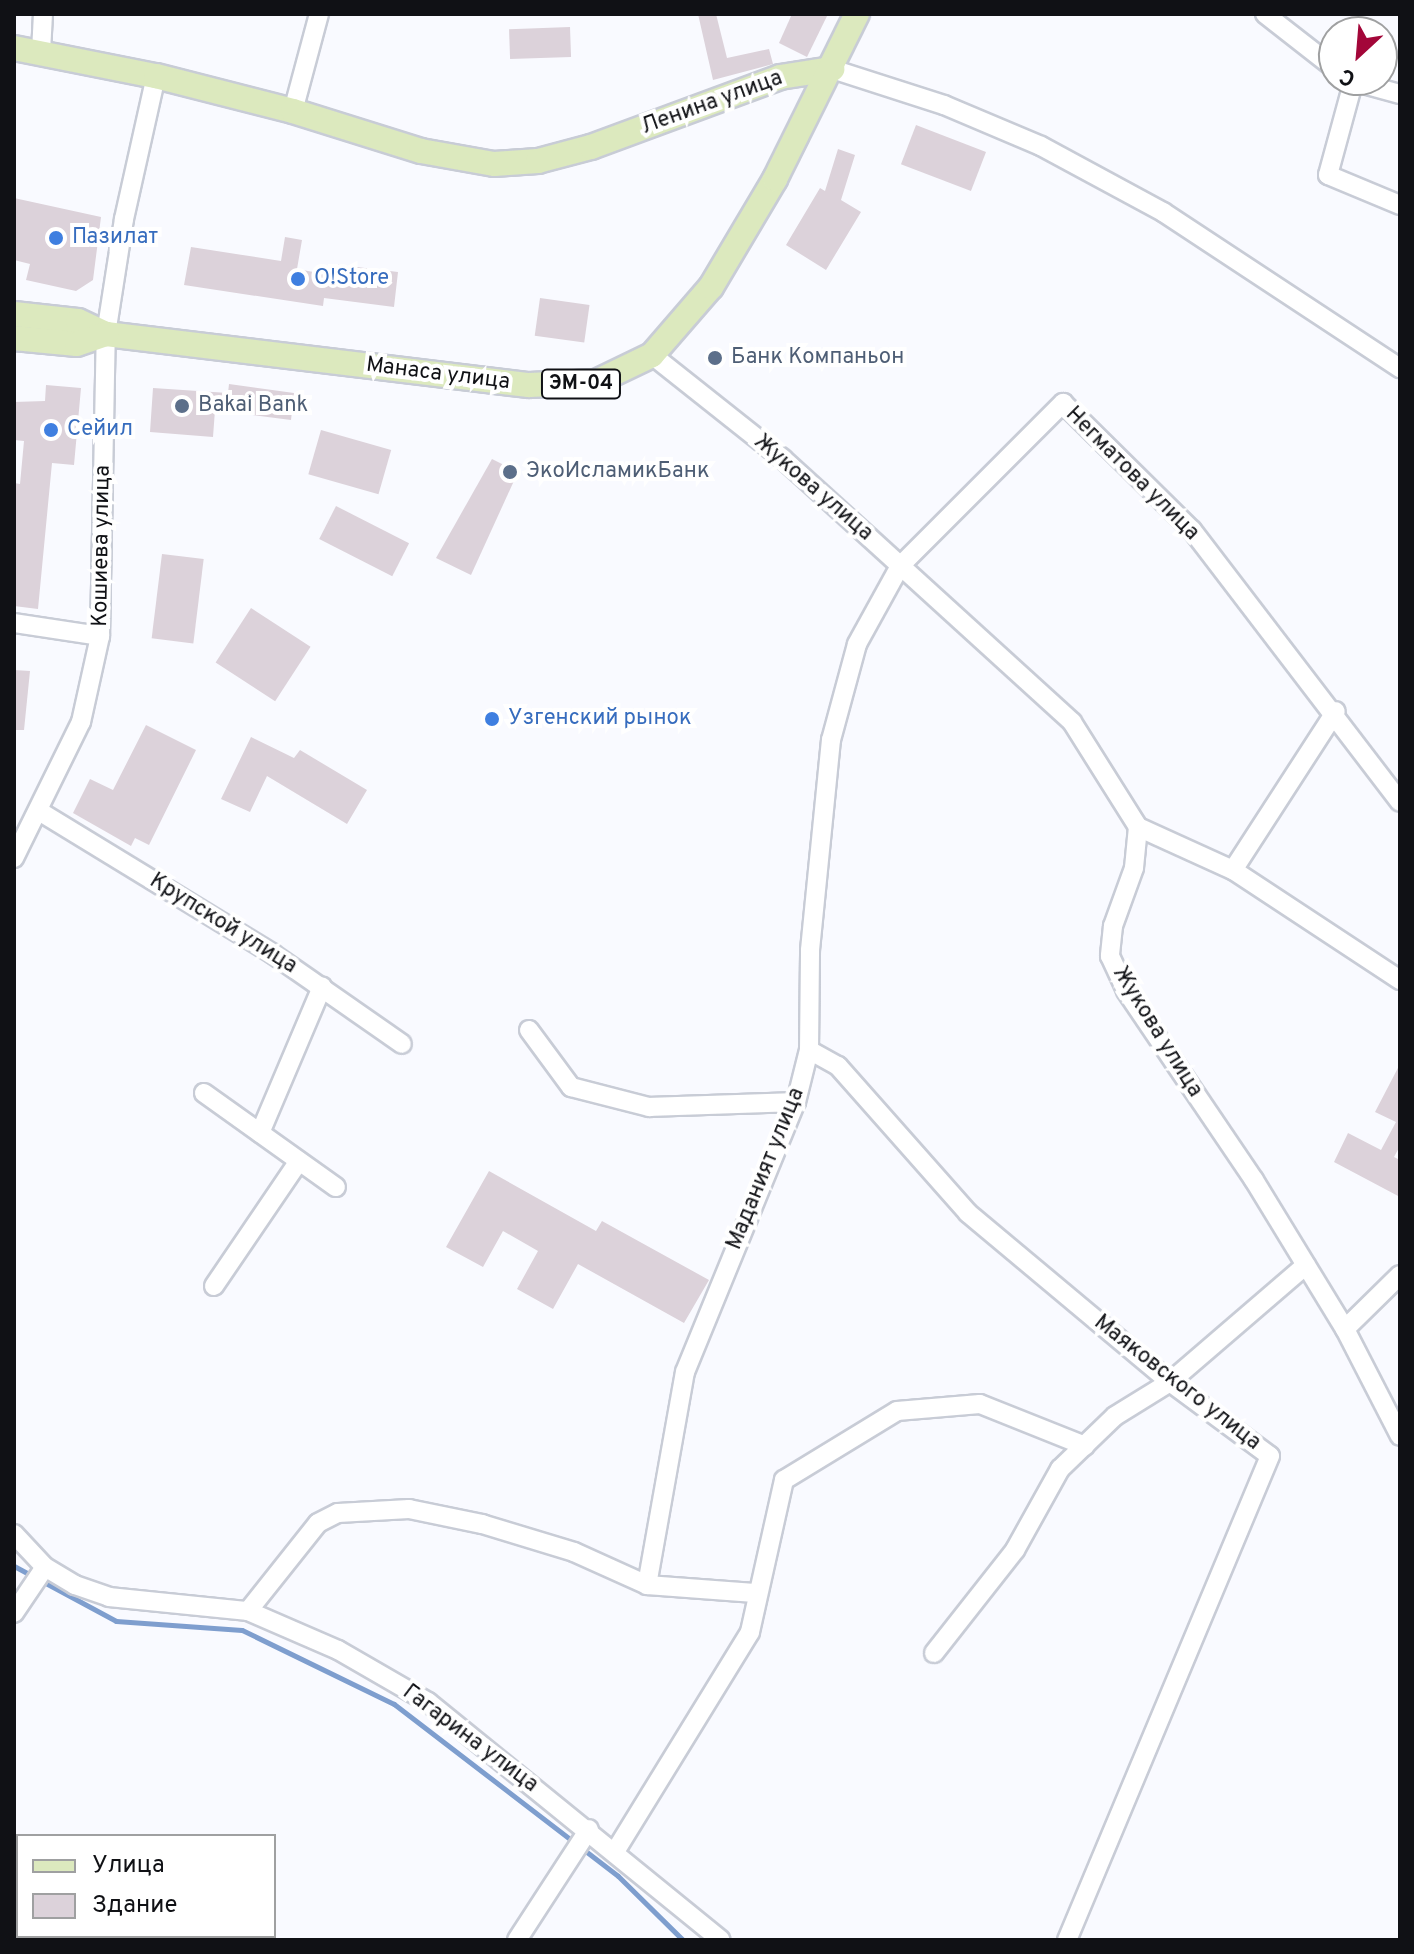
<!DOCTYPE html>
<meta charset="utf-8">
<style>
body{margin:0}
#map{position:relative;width:1414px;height:1954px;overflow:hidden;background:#f9faff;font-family:Overpass,sans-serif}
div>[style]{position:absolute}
.stream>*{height:5px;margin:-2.5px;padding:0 2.5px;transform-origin:2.5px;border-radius:2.5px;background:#7e9ece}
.building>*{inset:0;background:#dcd2da;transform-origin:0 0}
.roads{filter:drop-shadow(2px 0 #c8ccd6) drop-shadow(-2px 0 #c8ccd6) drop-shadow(0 2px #c8ccd6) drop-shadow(0 -2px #c8ccd6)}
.minor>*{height:18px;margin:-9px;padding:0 9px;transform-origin:9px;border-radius:9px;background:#fff}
.major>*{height:24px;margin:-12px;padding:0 12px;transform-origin:12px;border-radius:12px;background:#dce9be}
.dots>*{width:22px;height:22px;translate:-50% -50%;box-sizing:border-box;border:4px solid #fff;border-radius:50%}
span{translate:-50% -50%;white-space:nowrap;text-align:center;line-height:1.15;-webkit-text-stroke:8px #fff;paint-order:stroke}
.shield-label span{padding:2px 6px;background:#fff;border:2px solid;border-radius:6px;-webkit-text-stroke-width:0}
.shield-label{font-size:20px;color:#101115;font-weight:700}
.street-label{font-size:22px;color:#101115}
.shop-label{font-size:22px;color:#366cbe}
.left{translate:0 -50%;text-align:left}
.service-label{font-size:22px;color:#4e5e75}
.frame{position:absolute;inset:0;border:16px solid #101115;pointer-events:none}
.legend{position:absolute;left:16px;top:1834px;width:260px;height:104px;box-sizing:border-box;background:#fff;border:2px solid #9fa0a1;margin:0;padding:10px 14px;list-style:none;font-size:24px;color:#101115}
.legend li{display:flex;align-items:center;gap:16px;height:40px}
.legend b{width:40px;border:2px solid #9fa0a1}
.north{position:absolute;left:1318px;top:16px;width:80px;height:80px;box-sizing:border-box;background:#fff;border:2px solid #9fa0a1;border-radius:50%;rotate:206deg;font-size:22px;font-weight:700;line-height:32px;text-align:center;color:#101115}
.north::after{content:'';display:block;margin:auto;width:28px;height:36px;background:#a30639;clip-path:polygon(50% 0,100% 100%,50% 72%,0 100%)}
</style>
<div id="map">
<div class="stream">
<i style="left:14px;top:1566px;width:116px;rotate:28.3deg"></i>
<i style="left:116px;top:1621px;width:126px;rotate:4.1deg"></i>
<i style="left:242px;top:1630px;width:169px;rotate:26deg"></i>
<i style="left:394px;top:1704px;width:282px;rotate:37.5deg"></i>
<i style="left:618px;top:1876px;width:91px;rotate:44.6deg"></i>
</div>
<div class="building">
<i style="clip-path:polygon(698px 14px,716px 14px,727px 58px,769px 49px,773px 64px,713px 80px)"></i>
<i style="clip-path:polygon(792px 14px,828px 14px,807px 57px,779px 43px)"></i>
<i style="left:570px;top:27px;width:30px;height:61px;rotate:88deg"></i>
<i style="left:916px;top:125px;width:75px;height:42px;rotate:21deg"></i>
<i style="clip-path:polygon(838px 149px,855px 155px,841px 200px,861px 212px,826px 270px,786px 245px,820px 188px,825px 191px)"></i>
<i style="clip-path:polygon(14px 198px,101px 217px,93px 280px,76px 291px,26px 280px,30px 264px,14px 260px)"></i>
<i style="clip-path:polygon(285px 237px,302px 240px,297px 269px,330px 275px,332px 264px,398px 272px,394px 307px,324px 298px,323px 306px,184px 285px,191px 247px,281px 261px)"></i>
<i style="left:540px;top:298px;width:50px;height:38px;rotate:8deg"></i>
<i style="clip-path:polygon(229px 384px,294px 393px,291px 420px,215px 410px,213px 437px,150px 432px,153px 388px,228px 393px)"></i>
<i style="clip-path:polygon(46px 385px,81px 388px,74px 465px,52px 463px,38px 609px,14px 606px,14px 483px,20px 484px,24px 441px,14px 440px,14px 402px,45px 401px)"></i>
<i style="left:321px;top:430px;width:73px;height:46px;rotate:16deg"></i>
<i style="clip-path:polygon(492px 459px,518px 472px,471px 575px,436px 558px)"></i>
<i style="left:336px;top:506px;width:82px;height:37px;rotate:27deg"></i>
<i style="left:162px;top:554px;width:42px;height:85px;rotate:7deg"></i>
<i style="left:251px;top:608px;width:71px;height:65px;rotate:33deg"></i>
<i style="clip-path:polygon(14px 670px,30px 671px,24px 730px,14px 730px)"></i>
<i style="clip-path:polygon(146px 725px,196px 750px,149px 845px,135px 838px,131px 846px,73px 813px,90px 779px,113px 790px)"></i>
<i style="clip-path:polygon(251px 737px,294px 758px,300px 750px,367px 790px,347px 824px,267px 776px,250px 812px,221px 799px)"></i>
<i style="clip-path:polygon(1400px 1064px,1400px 1146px,1394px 1157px,1400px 1160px,1400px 1197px,1334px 1162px,1348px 1133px,1381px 1150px,1396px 1122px,1375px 1112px)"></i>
<i style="clip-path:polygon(489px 1171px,596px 1231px,602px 1221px,709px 1280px,684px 1323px,578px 1264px,553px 1309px,517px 1289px,538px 1251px,503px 1231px,483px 1267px,446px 1247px)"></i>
</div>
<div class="roads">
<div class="minor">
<i style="left:1265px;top:14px;width:88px;rotate:38deg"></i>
<i style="left:41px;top:52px;width:38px;rotate:-87deg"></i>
<i style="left:832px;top:69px;width:118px;rotate:17.8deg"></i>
<i style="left:944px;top:105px;width:105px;rotate:22.9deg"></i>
<i style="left:1041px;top:146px;width:139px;rotate:28.4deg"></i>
<i style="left:1163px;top:212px;width:284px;rotate:33.4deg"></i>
<i style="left:1349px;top:80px;width:53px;rotate:15.4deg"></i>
<i style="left:1353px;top:83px;width:95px;rotate:105.2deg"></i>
<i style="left:1328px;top:175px;width:78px;rotate:22.6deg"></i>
<i style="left:293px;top:111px;width:100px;rotate:-75deg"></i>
<i style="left:652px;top:355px;width:167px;rotate:38.4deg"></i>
<i style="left:783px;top:459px;width:391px;rotate:42.3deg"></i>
<i style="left:1072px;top:722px;width:124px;rotate:57.8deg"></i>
<i style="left:1138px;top:827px;width:41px;rotate:95.6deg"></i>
<i style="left:1134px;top:868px;width:62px;rotate:109.9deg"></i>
<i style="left:1113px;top:926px;width:30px;rotate:96deg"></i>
<i style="left:1110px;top:956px;width:38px;rotate:65deg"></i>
<i style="left:1126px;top:991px;width:228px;rotate:55.9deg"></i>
<i style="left:1254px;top:1180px;width:175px;rotate:58.6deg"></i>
<i style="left:1345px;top:1329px;width:120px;rotate:62.8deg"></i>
<i style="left:14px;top:623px;width:87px;rotate:8.6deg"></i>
<i style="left:39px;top:811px;width:274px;rotate:31.4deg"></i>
<i style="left:273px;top:954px;width:157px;rotate:34.9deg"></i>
<i style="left:1138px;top:827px;width:104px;rotate:24.4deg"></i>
<i style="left:1233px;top:870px;width:200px;rotate:33.4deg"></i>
<i style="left:14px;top:858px;width:152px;rotate:-63.8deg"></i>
<i style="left:81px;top:722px;width:88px;rotate:-77.5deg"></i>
<i style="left:100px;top:636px;width:302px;rotate:-88.9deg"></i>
<i style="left:106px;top:334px;width:116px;rotate:-81.1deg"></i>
<i style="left:124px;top:219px;width:147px;rotate:-77.4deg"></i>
<i style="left:1233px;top:870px;width:189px;rotate:-57.1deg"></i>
<i style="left:529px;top:1030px;width:71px;rotate:53.6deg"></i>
<i style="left:571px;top:1087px;width:81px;rotate:14.4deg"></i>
<i style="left:649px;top:1107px;width:147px;rotate:-1.9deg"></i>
<i style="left:809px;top:1050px;width:33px;rotate:29deg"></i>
<i style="left:838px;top:1066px;width:196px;rotate:48.5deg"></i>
<i style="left:968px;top:1213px;width:263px;rotate:39.9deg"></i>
<i style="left:1170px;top:1382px;width:124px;rotate:36.5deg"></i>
<i style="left:1270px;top:1456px;width:525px;rotate:112.75deg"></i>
<i style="left:204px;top:1093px;width:162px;rotate:35.5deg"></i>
<i style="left:260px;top:1133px;width:159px;rotate:-67deg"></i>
<i style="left:214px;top:1286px;width:151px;rotate:-55.8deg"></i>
<i style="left:1345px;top:1329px;width:77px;rotate:-44.5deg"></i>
<i style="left:14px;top:1534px;width:45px;rotate:46.8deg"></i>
<i style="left:45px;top:1567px;width:35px;rotate:31deg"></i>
<i style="left:75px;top:1585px;width:36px;rotate:19deg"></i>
<i style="left:109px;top:1597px;width:140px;rotate:5.8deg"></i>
<i style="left:248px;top:1611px;width:98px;rotate:23.4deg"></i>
<i style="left:338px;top:1650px;width:104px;rotate:30deg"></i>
<i style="left:428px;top:1702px;width:377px;rotate:39.1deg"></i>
<i style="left:647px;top:1585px;width:216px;rotate:-79.9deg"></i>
<i style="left:685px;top:1372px;width:292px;rotate:-67.7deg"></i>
<i style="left:796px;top:1102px;width:54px;rotate:-76deg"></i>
<i style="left:809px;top:1050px;width:100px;rotate:-89.4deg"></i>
<i style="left:810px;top:950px;width:211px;rotate:-84.3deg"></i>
<i style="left:831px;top:740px;width:99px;rotate:-74.8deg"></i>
<i style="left:857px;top:644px;width:89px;rotate:-61.1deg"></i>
<i style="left:900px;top:566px;width:231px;rotate:-45deg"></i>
<i style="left:1063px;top:403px;width:181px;rotate:44.6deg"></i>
<i style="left:1192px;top:530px;width:342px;rotate:52.6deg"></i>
<i style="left:248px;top:1611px;width:112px;rotate:-51.5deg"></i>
<i style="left:318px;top:1523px;width:22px;rotate:-27deg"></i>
<i style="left:338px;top:1513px;width:71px;rotate:-3.2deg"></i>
<i style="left:409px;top:1509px;width:75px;rotate:11.6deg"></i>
<i style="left:482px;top:1524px;width:96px;rotate:16.9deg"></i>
<i style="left:574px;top:1552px;width:80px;rotate:24.3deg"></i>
<i style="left:647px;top:1585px;width:108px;rotate:4.2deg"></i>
<i style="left:14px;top:1613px;width:55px;rotate:-56deg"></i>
<i style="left:934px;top:1653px;width:131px;rotate:-51.8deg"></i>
<i style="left:1015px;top:1550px;width:93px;rotate:-60.9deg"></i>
<i style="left:1060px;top:1469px;width:76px;rotate:-43.9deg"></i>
<i style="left:1115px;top:1416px;width:65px;rotate:-31.7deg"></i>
<i style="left:1170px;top:1382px;width:179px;rotate:-40.7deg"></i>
<i style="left:616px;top:1850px;width:256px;rotate:-58.4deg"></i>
<i style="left:750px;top:1632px;width:156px;rotate:-77.4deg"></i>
<i style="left:784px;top:1480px;width:132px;rotate:-31.4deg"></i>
<i style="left:897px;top:1411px;width:83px;rotate:-4.8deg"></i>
<i style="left:980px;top:1404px;width:113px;rotate:21.8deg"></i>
<i style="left:517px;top:1940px;width:132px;rotate:-57deg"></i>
</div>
<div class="major">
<i style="left:14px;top:48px;width:145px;rotate:11.2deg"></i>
<i style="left:156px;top:76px;width:141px;rotate:14.3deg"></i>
<i style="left:293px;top:111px;width:134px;rotate:17.4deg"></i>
<i style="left:421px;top:151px;width:74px;rotate:10.1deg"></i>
<i style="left:494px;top:164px;width:44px;rotate:-3.9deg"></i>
<i style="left:538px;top:161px;width:55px;rotate:-14.8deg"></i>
<i style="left:591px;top:147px;width:202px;rotate:-20.3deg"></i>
<i style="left:780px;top:77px;width:53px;rotate:-8.7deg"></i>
<i style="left:14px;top:314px;width:64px;rotate:6.2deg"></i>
<i style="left:78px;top:321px;width:31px;rotate:25deg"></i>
<i style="left:106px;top:334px;width:426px;rotate:6.9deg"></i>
<i style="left:529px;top:385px;width:67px;rotate:-2.6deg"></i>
<i style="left:596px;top:382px;width:62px;rotate:-25.7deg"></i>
<i style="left:652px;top:355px;width:90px;rotate:-49.1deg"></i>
<i style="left:711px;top:287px;width:126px;rotate:-59.3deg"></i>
<i style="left:775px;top:179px;width:184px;rotate:-63.6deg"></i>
<i style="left:14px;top:338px;width:63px;rotate:5.4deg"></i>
<i style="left:77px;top:344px;width:31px;rotate:-19deg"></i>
</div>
</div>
<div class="dots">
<i style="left:56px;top:238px;background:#3f7fe0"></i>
<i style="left:298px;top:279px;background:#3f7fe0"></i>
<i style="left:715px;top:358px;background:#5c6f8a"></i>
<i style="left:182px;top:406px;background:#5c6f8a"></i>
<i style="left:51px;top:430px;background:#3f7fe0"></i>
<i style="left:510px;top:472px;background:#5c6f8a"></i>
<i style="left:492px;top:719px;background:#3f7fe0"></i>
</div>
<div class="shield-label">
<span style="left:581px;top:384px">ЭМ-04</span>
</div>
<div class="street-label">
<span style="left:712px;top:103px;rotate:-20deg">Ленина улица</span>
<span style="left:438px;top:374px;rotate:7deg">Манаса улица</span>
<span style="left:1132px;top:474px;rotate:45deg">Негматова улица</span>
<span style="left:813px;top:488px;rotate:41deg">Жукова улица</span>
<span style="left:102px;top:546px;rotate:-89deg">Кошиева улица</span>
<span style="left:223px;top:924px;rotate:32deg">Крупской улица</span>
<span style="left:1157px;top:1032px;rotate:58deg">Жукова улица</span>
<span style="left:766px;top:1169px;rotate:-68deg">Маданият улица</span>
<span style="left:1177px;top:1383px;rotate:38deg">Маяковского улица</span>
<span style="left:470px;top:1739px;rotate:37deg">Гагарина улица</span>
</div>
<div class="shop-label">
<span class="left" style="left:72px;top:238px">Пазилат</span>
<span class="left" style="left:314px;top:279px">O!Store</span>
<span class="left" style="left:67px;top:430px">Сейил</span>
<span class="left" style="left:508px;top:719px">Узгенский рынок</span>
</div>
<div class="service-label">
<span class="left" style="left:731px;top:358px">Банк Компаньон</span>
<span class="left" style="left:198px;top:406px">Bakai Bank</span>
<span class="left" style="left:526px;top:472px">ЭкоИсламикБанк</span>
</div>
<div class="frame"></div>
<ul class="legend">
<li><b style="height:10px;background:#dce9be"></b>Улица</li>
<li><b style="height:22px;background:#dcd2da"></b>Здание</li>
</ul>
<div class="north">С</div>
</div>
